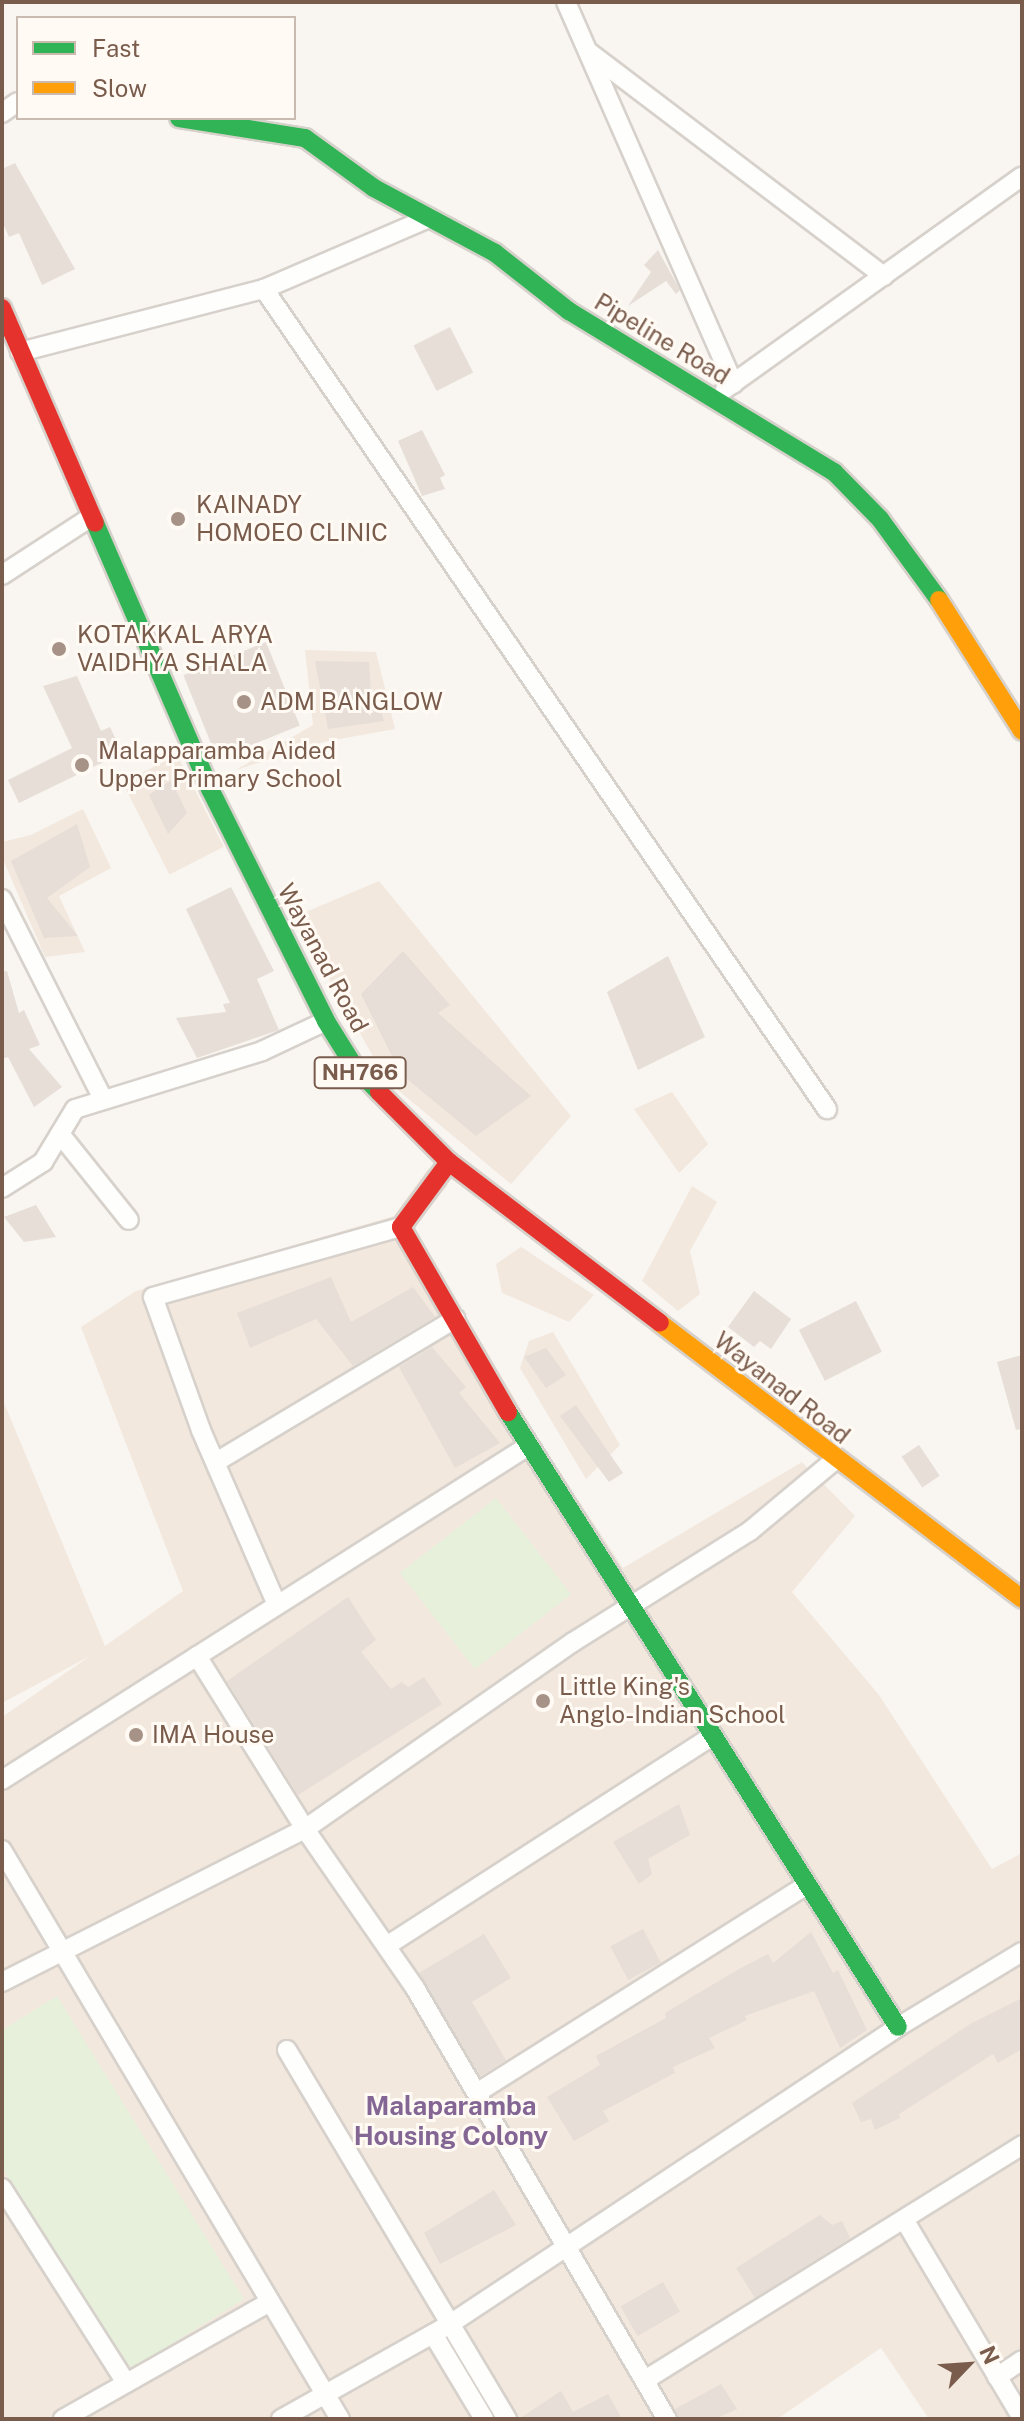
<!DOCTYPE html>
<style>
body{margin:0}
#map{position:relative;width:1024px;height:2421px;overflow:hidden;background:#f9f5f0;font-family:"Public Sans",sans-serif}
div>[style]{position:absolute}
.residential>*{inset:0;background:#f2e8de;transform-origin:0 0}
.green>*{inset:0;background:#e7f0db;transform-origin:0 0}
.building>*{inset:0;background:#e6ded7;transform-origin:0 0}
.roads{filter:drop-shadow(2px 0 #d7d1cb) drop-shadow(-2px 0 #d7d1cb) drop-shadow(0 2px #d7d1cb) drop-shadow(0 -2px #d7d1cb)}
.street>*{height:18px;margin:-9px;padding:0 9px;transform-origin:9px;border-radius:9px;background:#fefefd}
.fast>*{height:18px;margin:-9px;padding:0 9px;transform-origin:9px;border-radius:9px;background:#30b455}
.slow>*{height:18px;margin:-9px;padding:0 9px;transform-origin:9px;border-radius:9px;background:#ff9f0a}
.jam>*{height:18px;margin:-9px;padding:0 9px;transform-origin:9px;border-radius:9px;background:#e5322d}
.dots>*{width:22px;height:22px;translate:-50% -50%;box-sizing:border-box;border:4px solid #fffaf3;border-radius:50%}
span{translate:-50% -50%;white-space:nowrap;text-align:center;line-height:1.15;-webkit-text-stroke:6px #fffaf3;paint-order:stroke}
.shield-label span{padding:2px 6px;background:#fffaf3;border:2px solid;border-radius:6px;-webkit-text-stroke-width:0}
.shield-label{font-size:22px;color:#7a5c4d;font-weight:700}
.street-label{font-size:24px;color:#7a5c4d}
.poi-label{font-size:24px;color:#7a5c4d}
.left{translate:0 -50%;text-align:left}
.neighbourhood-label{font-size:26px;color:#846695;font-weight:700}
.frame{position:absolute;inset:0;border:4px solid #7a5c4d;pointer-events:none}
.legend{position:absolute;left:16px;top:16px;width:280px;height:104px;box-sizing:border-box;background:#fffaf3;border:2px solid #cabbb1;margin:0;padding:10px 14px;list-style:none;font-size:24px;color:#7a5c4d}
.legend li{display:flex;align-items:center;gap:16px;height:40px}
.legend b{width:40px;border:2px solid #cabbb1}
.north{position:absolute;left:928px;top:2325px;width:80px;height:80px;-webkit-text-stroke:6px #fffaf3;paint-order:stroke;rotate:65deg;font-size:22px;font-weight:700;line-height:32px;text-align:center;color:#7a5c4d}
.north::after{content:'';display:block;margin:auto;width:28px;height:36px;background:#7a5c4d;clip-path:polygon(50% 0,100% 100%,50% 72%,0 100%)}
</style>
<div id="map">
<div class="residential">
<i style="clip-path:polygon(305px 650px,376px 652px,395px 729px,323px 742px,236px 770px,313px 725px)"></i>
<i style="left:177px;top:755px;width:103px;height:61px;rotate:63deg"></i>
<i style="clip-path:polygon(83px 809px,111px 868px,59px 896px,85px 952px,45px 957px,2px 857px,2px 842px,31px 835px)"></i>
<i style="clip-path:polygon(379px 881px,571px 1116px,511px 1184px,387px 1081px,294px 917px)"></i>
<i style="clip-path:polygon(672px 1092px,708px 1144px,679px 1173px,634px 1109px)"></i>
<i style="clip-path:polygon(428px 1169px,448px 1185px,413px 1227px,539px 1440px,623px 1568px,802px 1462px,855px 1516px,792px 1592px,879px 1695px,992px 1869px,1022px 1853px,1022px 2419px,929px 2419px,881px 2348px,777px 2419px,2px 2419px,2px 1717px,90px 1656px,2px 1703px,2px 1398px,105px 1646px,183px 1591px,81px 1327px,136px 1291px,394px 1216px)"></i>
<i style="clip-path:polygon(692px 1186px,717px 1202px,690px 1251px,700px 1294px,678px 1311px,642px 1281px)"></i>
<i style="clip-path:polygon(521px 1247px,594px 1295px,569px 1322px,502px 1293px,496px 1264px)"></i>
<i style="clip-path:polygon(553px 1332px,620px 1445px,586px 1479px,520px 1368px,529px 1341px)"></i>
</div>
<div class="green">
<i style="left:496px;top:1498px;width:122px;height:122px;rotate:52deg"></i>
<i style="clip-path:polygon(57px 1996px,244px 2299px,128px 2371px,2px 2167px,2px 2030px)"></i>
</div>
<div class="building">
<i style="clip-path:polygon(15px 163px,75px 269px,42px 285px,19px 233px,9px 237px,2px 221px,2px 169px)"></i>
<i style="clip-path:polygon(658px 250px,680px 290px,676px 294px,666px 281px,628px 306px,651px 272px,644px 265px)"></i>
<i style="left:450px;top:327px;width:51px;height:41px;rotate:63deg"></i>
<i style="clip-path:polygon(422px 430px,445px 475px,440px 478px,445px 489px,422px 496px,398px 441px)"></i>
<i style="left:266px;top:642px;width:90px;height:89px;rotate:68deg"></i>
<i style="clip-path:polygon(315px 661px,369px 662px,371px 694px,376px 693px,384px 721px,328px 729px)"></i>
<i style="clip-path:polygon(77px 676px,101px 731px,110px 727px,122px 753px,19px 803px,8px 780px,72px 748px,43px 686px)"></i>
<i style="clip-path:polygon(171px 780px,187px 813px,168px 834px,149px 795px)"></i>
<i style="clip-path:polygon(77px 824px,90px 867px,47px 898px,78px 936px,44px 938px,11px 861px)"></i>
<i style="clip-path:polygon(231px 887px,274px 971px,257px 979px,279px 1030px,197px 1058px,176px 1018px,226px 1012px,223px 1004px,230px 1003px,186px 909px)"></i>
<i style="clip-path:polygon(403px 951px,450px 1005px,438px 1013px,531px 1096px,476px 1136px,401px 1074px,361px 994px)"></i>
<i style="clip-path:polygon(668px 956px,705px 1037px,638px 1070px,607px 992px)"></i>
<i style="clip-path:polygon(7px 971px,19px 1013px,24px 1010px,40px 1045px,29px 1049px,62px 1087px,34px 1107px,8px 1057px,2px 1059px,2px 972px)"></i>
<i style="clip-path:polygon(36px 1205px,56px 1237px,24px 1242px,4px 1217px)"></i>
<i style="clip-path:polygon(331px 1277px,351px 1322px,413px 1287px,435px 1317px,353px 1366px,316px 1319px,250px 1348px,237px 1313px)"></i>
<i style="clip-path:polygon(754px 1291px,791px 1319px,771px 1349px,760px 1341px,754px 1347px,728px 1327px)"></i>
<i style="left:856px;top:1301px;width:57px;height:64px;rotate:63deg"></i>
<i style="clip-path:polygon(432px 1347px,466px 1387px,459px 1393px,500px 1443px,455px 1468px,399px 1367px)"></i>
<i style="clip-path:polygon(546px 1348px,566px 1375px,546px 1388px,524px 1357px)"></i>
<i style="clip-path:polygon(1022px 1355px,1022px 1429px,1016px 1430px,997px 1362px)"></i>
<i style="clip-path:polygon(576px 1405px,623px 1473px,609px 1482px,560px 1416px)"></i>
<i style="left:919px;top:1445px;width:37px;height:21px;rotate:56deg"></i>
<i style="clip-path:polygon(348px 1597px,376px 1640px,361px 1652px,391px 1689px,402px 1682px,408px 1687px,424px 1677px,442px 1704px,298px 1795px,227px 1681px)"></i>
<i style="clip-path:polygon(679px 1804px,690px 1835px,648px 1859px,652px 1874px,639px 1884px,613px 1842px)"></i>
<i style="left:643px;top:1929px;width:38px;height:37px;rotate:62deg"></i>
<i style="clip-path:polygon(811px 1932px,833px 1973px,838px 1970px,867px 2030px,840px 2048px,814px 1991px,745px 2016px,747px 2020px,709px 2038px,715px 2048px,673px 2067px,675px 2073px,603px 2111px,609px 2121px,574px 2141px,547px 2097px,600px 2065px,596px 2056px,666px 2018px,665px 2013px,739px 1969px,768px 1954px,773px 1963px)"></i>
<i style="clip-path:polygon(484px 1934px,511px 1978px,472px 2002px,506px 2060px,480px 2076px,419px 1973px)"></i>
<i style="clip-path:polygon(1022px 1998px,1022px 2049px,998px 2063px,993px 2054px,899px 2114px,900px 2118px,875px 2130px,871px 2119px,861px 2122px,852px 2103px,970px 2024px)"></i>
<i style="clip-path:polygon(494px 2190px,516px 2225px,440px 2264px,424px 2233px)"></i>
<i style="clip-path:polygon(820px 2215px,832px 2225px,842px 2221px,850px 2238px,755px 2298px,736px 2268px)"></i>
<i style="left:663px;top:2282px;width:34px;height:49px;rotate:60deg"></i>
<i style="clip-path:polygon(721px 2384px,737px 2409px,715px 2419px,679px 2419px,675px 2409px)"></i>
<i style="clip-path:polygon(561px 2391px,573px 2412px,608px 2394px,622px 2419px,519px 2419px)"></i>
</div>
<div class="roads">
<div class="street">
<i style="left:566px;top:2px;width:417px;rotate:66.3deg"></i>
<i style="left:590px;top:53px;width:369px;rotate:37.2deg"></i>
<i style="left:2px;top:113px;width:19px;rotate:-35deg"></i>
<i style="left:264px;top:289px;width:995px;rotate:55.53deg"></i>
<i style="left:20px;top:352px;width:252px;rotate:-14.5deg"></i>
<i style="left:264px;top:289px;width:180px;rotate:-23.3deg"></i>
<i style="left:725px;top:389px;width:365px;rotate:-35.6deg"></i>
<i style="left:2px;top:575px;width:106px;rotate:-33.1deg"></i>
<i style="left:2px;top:899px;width:224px;rotate:63.2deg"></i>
<i style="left:60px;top:1134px;width:110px;rotate:51.3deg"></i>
<i style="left:2px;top:1188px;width:49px;rotate:-32.4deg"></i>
<i style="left:43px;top:1162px;width:62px;rotate:-58.9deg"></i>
<i style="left:75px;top:1109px;width:196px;rotate:-17.2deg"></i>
<i style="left:262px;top:1051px;width:71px;rotate:-25.1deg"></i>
<i style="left:216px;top:1462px;width:279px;rotate:-30.9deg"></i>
<i style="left:277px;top:1605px;width:191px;rotate:-113.5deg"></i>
<i style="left:201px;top:1430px;width:141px;rotate:-109.8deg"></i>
<i style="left:153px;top:1297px;width:258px;rotate:-15.8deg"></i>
<i style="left:197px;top:1656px;width:204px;rotate:58deg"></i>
<i style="left:305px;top:1829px;width:193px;rotate:55.3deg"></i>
<i style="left:415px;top:1988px;width:499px;rotate:59.7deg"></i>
<i style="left:2px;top:1780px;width:623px;rotate:-32.41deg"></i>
<i style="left:2px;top:1850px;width:662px;rotate:59.29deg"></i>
<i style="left:388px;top:1945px;width:386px;rotate:-32.8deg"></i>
<i style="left:2px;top:1982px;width:339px;rotate:-26.8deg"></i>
<i style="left:305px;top:1829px;width:327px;rotate:-34.9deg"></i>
<i style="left:573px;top:1642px;width:209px;rotate:-32.1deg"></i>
<i style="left:750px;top:1531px;width:111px;rotate:-39.9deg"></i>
<i style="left:287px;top:2050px;width:430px;rotate:59.2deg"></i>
<i style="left:478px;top:2092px;width:389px;rotate:-32.2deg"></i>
<i style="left:2px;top:2188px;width:231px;rotate:57.5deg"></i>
<i style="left:905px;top:2221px;width:229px;rotate:59.3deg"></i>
<i style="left:433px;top:2334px;width:99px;rotate:59deg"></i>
<i style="left:997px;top:2377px;width:30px;rotate:-34deg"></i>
<i style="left:645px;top:2380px;width:444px;rotate:-31.9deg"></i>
<i style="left:63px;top:2419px;width:238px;rotate:-29.5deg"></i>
<i style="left:281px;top:2419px;width:194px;rotate:-29.3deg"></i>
<i style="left:450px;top:2324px;width:538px;rotate:-33.54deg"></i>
<i style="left:898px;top:2027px;width:145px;rotate:-31.2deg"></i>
</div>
<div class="fast">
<i style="left:179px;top:118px;width:128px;rotate:9deg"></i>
<i style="left:305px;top:138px;width:85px;rotate:35.9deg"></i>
<i style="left:374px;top:188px;width:137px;rotate:28.2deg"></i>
<i style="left:495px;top:253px;width:94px;rotate:38.1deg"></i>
<i style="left:569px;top:311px;width:310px;rotate:31.3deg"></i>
<i style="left:834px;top:472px;width:66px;rotate:45.6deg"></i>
<i style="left:880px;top:519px;width:100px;rotate:53.9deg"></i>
<i style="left:95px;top:523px;width:290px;rotate:66.6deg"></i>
<i style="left:210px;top:789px;width:259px;rotate:63.4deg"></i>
<i style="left:326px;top:1021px;width:53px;rotate:58.1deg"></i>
<i style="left:354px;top:1066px;width:36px;rotate:46deg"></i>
<i style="left:508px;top:1412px;width:728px;rotate:57.62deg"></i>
</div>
<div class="slow">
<i style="left:939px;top:600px;width:155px;rotate:57.6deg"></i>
<i style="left:660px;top:1323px;width:455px;rotate:37.3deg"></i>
</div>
<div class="jam">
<i style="left:2px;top:308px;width:234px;rotate:66.6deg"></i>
<i style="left:379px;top:1092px;width:99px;rotate:45deg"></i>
<i style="left:449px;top:1162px;width:265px;rotate:37.3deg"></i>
<i style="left:449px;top:1162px;width:81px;rotate:126.4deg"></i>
<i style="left:401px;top:1227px;width:214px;rotate:60deg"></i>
</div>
</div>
<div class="dots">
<i style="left:178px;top:519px;background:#a69286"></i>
<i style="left:59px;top:649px;background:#a69286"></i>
<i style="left:244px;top:702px;background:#a69286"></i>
<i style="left:82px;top:765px;background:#a69286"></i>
<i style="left:543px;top:1701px;background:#a69286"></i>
<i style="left:136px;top:1735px;background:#a69286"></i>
</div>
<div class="shield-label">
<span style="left:360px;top:1073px">NH766</span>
</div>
<div class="street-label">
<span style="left:662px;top:339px;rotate:31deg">Pipeline Road</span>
<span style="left:323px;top:958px;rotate:62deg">Wayanad Road</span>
<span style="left:782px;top:1388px;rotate:38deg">Wayanad Road</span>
</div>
<div class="poi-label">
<span class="left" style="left:196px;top:519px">KAINADY<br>HOMOEO CLINIC</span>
<span class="left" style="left:77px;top:649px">KOTAKKAL ARYA<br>VAIDHYA SHALA</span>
<span class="left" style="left:260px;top:702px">ADM BANGLOW</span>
<span class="left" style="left:98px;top:765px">Malapparamba Aided<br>Upper Primary School</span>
<span class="left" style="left:559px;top:1701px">Little King's<br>Anglo-Indian School</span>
<span class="left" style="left:152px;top:1735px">IMA House</span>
</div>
<div class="neighbourhood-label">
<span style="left:451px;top:2121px">Malaparamba<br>Housing Colony</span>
</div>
<div class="frame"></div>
<ul class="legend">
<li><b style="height:10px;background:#30b455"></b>Fast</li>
<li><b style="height:10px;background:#ff9f0a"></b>Slow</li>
</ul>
<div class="north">N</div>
</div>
